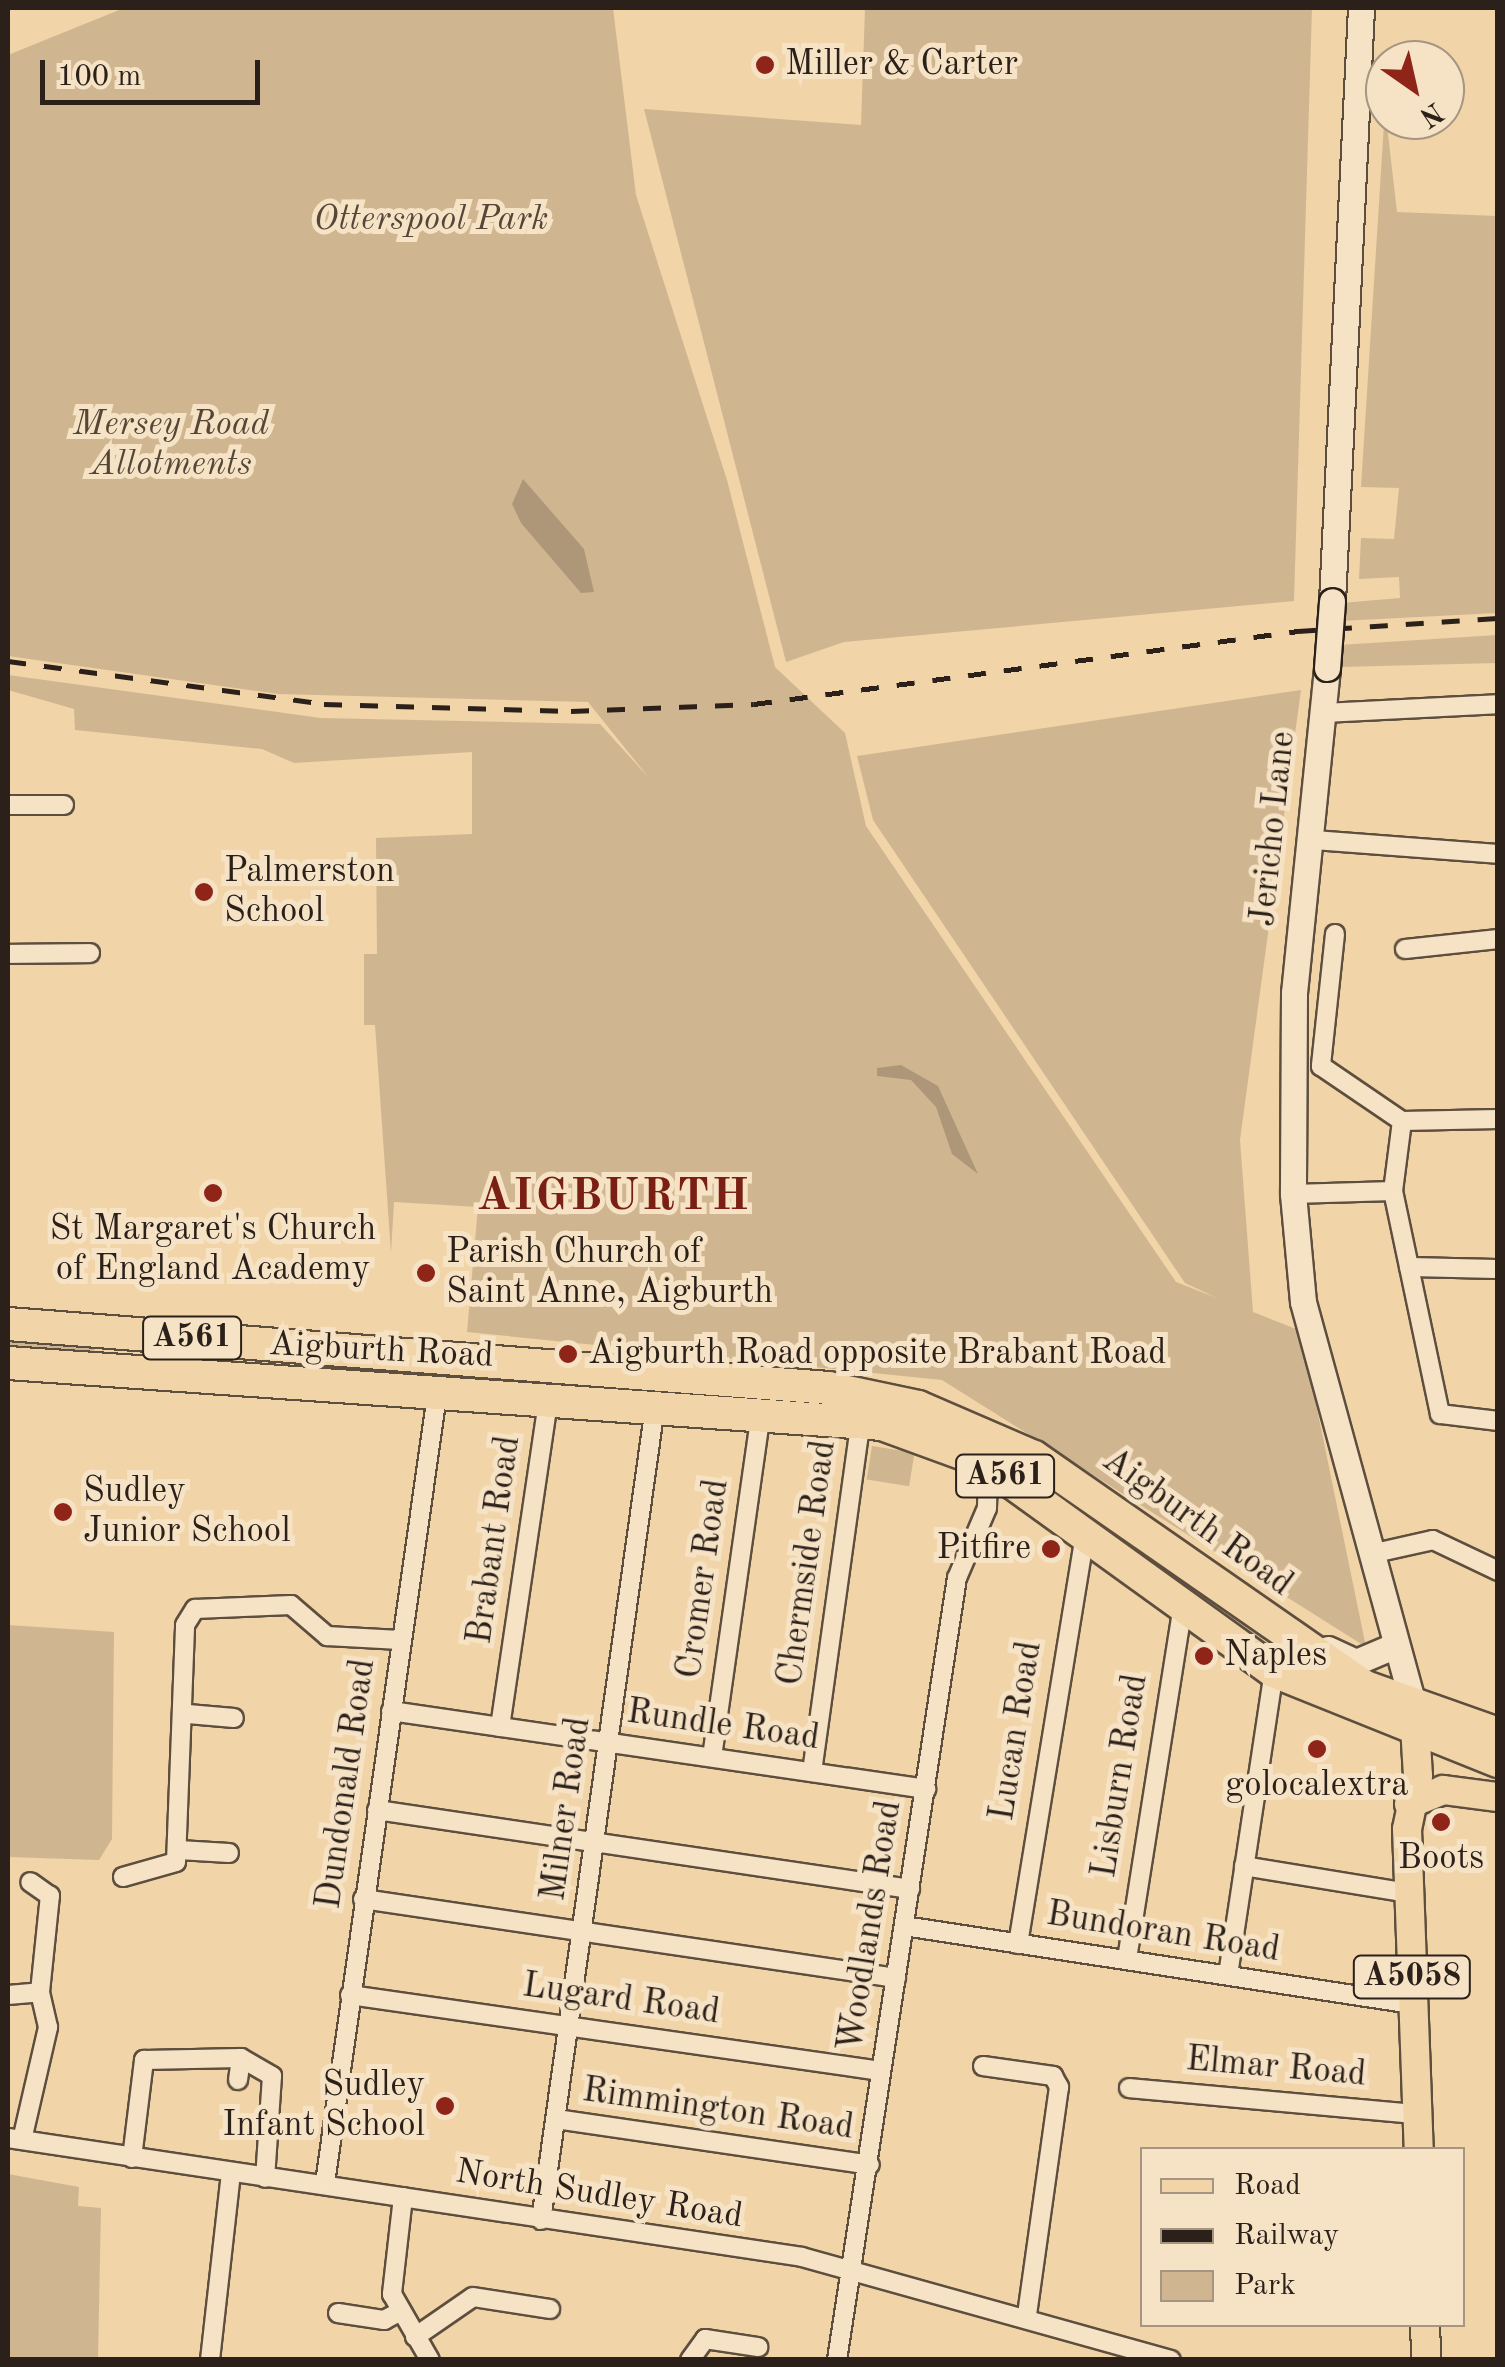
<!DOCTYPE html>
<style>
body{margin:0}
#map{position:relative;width:1505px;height:2367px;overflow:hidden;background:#f1d4a8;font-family:"Old Standard TT",serif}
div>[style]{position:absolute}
.green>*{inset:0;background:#d0b690;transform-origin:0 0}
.water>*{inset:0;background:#ae9778}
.roads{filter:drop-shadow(2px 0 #5d4e3e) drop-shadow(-2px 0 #5d4e3e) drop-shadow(0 2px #5d4e3e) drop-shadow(0 -2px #5d4e3e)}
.street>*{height:18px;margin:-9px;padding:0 9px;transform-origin:9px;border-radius:9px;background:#f6e3c6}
.secondary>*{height:25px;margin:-12.5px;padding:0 12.5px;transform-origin:12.5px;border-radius:12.5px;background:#f6e3c6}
.primary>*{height:28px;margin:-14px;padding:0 14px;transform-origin:14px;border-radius:14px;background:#f1d4a8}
.highway>*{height:32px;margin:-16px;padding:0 16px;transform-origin:16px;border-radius:16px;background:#f1d4a8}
.rail>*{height:5px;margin-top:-2.5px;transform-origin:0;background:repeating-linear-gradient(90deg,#2c211a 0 18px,transparent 0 36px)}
.bridges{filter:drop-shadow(2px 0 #2c211a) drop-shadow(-2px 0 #2c211a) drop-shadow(0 2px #2c211a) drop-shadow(0 -2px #2c211a)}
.secondary-bridge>*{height:25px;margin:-12.5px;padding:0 12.5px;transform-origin:12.5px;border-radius:12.5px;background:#f6e3c6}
.dots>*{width:28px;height:28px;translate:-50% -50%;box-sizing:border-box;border:5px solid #f6e3c6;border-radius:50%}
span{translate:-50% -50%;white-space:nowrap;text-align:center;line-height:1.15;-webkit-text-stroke:10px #f6e3c6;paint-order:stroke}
.shield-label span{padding:2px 8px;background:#f6e3c6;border:2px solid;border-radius:8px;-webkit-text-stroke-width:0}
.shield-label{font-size:32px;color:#2c211a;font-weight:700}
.poi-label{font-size:35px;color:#2c211a}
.left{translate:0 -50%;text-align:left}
.right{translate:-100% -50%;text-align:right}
.park-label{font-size:35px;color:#554638;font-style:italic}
.street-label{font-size:35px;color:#2c211a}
.district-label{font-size:45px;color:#7a1f14;font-weight:700;letter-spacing:2.5px}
.frame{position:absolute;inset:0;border:10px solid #2c211a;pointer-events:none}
.legend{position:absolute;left:1140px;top:2147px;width:325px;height:180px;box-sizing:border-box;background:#f6e3c6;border:2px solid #a59581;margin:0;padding:12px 18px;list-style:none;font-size:30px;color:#2c211a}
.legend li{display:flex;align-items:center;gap:20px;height:50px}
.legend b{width:50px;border:2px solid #a59581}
.north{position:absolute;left:1365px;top:40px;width:100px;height:100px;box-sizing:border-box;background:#f6e3c6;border:2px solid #a59581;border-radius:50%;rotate:146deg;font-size:28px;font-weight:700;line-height:40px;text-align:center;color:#2c211a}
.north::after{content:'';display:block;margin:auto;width:35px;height:45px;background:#8f2418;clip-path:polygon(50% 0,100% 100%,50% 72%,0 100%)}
.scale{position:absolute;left:40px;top:60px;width:220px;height:45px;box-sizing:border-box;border:5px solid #2c211a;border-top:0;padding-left:12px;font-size:30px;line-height:35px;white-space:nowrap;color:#2c211a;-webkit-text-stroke:8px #f6e3c6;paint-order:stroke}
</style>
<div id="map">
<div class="green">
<i style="clip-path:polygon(124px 8px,613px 8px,636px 195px,727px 480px,775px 667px,845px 733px,866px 826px,1176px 1282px,1217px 1298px,1185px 1283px,873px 820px,857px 756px,1301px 690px,1240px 1140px,1253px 1312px,1301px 1331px,1366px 1647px,942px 1380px,467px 1332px,478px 1207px,394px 1202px,391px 1253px,375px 1025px,364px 1025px,364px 954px,377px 954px,376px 838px,472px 834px,472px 752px,294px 763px,262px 749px,75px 730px,74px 709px,8px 690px,8px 675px,321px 718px,600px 724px,649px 778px,588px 702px,278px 694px,8px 656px,8px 55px)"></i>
<i style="clip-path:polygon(865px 8px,1312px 8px,1294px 601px,844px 642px,786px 662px,644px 109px,861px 125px)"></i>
<i style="clip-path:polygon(1385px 108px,1397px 212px,1497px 216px,1497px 613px,1340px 621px,1341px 603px,1400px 598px,1399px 577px,1359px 579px,1361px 538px,1394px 539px,1399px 488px,1361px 487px)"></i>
<i style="clip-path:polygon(1497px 635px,1497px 663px,1341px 667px,1339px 645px)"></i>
<i style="left:8px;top:1339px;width:87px;height:20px;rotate:5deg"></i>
<i style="left:872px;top:1446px;width:43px;height:34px;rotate:9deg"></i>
<i style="clip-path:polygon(8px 1625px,114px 1632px,112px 1839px,99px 1860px,8px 1857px)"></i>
<i style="clip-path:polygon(8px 2174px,79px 2187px,78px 2206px,101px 2208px,98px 2359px,8px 2359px)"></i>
</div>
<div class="water">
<i style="clip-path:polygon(523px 479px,584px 549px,594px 592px,581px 593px,521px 523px,512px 504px)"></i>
<i style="clip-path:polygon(901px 1065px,938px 1086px,978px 1174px,952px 1154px,936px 1107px,911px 1080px,877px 1076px,877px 1068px)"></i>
</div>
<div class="roads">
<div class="street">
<i style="left:1323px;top:713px;width:175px;rotate:-2.9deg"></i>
<i style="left:8px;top:805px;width:56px"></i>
<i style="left:1313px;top:840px;width:186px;rotate:4.3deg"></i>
<i style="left:1335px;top:934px;width:133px;rotate:96.1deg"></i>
<i style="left:1321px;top:1066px;width:98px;rotate:34.2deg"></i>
<i style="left:1405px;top:949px;width:94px;rotate:-6.1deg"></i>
<i style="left:8px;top:954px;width:82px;rotate:-0.7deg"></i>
<i style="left:1498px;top:1119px;width:96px;rotate:178.8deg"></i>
<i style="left:1402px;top:1121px;width:71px;rotate:97.3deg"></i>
<i style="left:1393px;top:1191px;width:228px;rotate:78.1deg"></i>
<i style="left:1440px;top:1414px;width:58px;rotate:6.9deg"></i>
<i style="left:1293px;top:1194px;width:100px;rotate:-1.7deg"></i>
<i style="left:1409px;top:1267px;width:89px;rotate:1.3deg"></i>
<i style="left:1375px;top:1553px;width:59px;rotate:-12.6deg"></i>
<i style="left:1433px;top:1540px;width:72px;rotate:25.5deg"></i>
<i style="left:391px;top:1711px;width:541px;rotate:8.29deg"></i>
<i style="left:188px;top:1714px;width:46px;rotate:5deg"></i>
<i style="left:500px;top:1727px;width:335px;rotate:-81.6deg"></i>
<i style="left:712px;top:1757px;width:349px;rotate:-81.9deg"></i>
<i style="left:812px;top:1772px;width:354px;rotate:-82.1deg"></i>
<i style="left:377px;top:1810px;width:539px;rotate:8.43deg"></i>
<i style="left:179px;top:1850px;width:50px;rotate:3.4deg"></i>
<i style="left:1244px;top:1866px;width:166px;rotate:9.3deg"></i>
<i style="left:123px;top:1877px;width:55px;rotate:-15.8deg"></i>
<i style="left:176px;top:1862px;width:237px;rotate:-87.8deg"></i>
<i style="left:185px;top:1625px;width:19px;rotate:-58deg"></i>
<i style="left:195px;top:1609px;width:96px;rotate:-2.4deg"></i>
<i style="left:291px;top:1605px;width:48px;rotate:40.7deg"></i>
<i style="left:327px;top:1636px;width:73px;rotate:3.1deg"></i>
<i style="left:363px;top:1899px;width:539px;rotate:8.43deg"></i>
<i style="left:904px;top:1926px;width:514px;rotate:8.73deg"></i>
<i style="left:1018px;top:1944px;width:419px;rotate:-80.7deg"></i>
<i style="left:1127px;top:1959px;width:359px;rotate:-81deg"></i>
<i style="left:1228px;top:1975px;width:307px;rotate:-81.4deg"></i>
<i style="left:8px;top:1995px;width:32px;rotate:-5deg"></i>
<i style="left:350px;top:1995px;width:536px;rotate:8.15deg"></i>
<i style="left:983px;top:2066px;width:71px;rotate:8.1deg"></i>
<i style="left:1053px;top:2076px;width:13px;rotate:61deg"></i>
<i style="left:1059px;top:2087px;width:231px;rotate:98deg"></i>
<i style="left:238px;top:2080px;width:22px;rotate:-82deg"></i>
<i style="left:1129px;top:2088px;width:289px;rotate:5.2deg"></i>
<i style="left:556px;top:2119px;width:317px;rotate:8.3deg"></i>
<i style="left:8px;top:2138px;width:803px;rotate:8.52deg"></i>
<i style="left:802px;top:2257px;width:383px;rotate:15.6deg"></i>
<i style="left:22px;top:2140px;width:116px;rotate:-77deg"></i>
<i style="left:48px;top:2027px;width:36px;rotate:-103deg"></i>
<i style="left:40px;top:1992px;width:97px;rotate:-84.1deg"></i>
<i style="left:50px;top:1896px;width:24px;rotate:-145deg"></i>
<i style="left:132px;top:2158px;width:99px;rotate:-83deg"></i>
<i style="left:144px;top:2060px;width:97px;rotate:-1.2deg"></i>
<i style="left:241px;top:2058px;width:36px;rotate:30deg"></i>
<i style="left:272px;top:2076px;width:102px;rotate:93.9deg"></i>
<i style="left:325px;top:2183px;width:796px;rotate:-81.91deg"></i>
<i style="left:403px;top:2197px;width:98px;rotate:96.5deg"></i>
<i style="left:392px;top:2294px;width:76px;rotate:60.1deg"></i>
<i style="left:541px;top:2220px;width:821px;rotate:-82.02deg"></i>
<i style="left:338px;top:2313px;width:47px;rotate:8.7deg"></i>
<i style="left:384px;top:2320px;width:19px;rotate:-28deg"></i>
<i style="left:415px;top:2337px;width:70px;rotate:-34.6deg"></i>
<i style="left:473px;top:2297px;width:78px;rotate:8.9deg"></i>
<i style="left:210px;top:2360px;width:187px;rotate:-83.6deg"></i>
<i style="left:690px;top:2360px;width:26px;rotate:-54deg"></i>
<i style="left:705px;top:2339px;width:54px;rotate:8.6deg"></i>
<i style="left:837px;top:2360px;width:791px;rotate:-81.28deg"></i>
<i style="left:957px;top:1578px;width:76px;rotate:-66.8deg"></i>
<i style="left:987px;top:1508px;width:41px;rotate:-88.6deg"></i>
</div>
<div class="secondary">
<i style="left:1332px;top:601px;width:594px;rotate:-87.2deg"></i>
<i style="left:1327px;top:668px;width:327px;rotate:95.8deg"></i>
<i style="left:1294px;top:993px;width:201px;rotate:90.3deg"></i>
<i style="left:1293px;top:1194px;width:108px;rotate:84.7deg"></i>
<i style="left:1303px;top:1302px;width:420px;rotate:74.7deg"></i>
<i style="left:1328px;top:1649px;width:31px;rotate:25deg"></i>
<i style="left:1356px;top:1662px;width:34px;rotate:-23deg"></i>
</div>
<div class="primary">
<i style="left:1414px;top:1709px;width:67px;rotate:86.6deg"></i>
<i style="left:1418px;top:1776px;width:54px;rotate:101.7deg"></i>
<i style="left:1407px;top:1829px;width:321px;rotate:87.9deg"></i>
<i style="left:1409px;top:1804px;width:37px;rotate:-22deg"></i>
<i style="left:1443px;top:1790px;width:55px;rotate:7.3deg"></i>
<i style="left:1425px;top:2324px;width:36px;rotate:88deg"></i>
</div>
<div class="highway">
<i style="left:8px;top:1324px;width:822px;rotate:4.46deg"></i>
<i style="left:828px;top:1388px;width:92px;rotate:11.9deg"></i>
<i style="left:918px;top:1407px;width:126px;rotate:23.3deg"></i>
<i style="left:1034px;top:1457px;width:403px;rotate:34.8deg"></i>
<i style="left:1365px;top:1687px;width:141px;rotate:19.5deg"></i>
<i style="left:8px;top:1363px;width:876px;rotate:3.99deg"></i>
<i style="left:882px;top:1424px;width:105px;rotate:20deg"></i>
<i style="left:981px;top:1460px;width:361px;rotate:35.8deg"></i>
<i style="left:1274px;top:1671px;width:241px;rotate:21.9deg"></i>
</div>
</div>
<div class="rail">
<i style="left:8px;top:661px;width:319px;rotate:7.7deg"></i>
<i style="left:324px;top:704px;width:247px;rotate:1.6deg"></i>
<i style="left:571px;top:711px;width:183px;rotate:-2.2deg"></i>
<i style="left:754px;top:704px;width:549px;rotate:-7.64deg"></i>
<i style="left:1298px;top:631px;width:200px;rotate:-3.7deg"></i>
</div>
<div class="bridges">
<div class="secondary-bridge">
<i style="left:1327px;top:668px;width:67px;rotate:-85.7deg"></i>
</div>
</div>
<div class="dots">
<i style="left:765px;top:65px;background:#8f2418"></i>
<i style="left:204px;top:892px;background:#8f2418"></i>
<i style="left:213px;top:1193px;background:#8f2418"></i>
<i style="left:426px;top:1273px;background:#8f2418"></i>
<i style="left:568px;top:1354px;background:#8f2418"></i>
<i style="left:63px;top:1512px;background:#8f2418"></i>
<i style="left:1051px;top:1549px;background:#8f2418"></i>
<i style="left:1204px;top:1656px;background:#8f2418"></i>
<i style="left:1317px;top:1749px;background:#8f2418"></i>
<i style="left:1441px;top:1822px;background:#8f2418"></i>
<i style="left:445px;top:2106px;background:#8f2418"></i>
</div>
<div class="shield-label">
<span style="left:192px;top:1338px">A561</span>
<span style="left:1005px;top:1476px">A561</span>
<span style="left:1412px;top:1977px">A5058</span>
</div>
<div class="poi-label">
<span class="left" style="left:785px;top:65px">Miller &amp; Carter</span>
<span class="left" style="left:224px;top:892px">Palmerston<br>School</span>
<span style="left:213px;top:1250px">St Margaret's Church<br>of England Academy</span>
<span class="left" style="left:446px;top:1273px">Parish Church of<br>Saint Anne, Aigburth</span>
<span class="left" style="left:588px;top:1354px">Aigburth Road opposite Brabant Road</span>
<span class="left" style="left:83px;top:1512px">Sudley<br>Junior School</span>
<span class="right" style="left:1031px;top:1549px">Pitfire</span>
<span class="left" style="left:1224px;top:1656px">Naples</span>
<span style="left:1317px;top:1786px">golocalextra</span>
<span style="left:1441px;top:1859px">Boots</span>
<span class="right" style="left:425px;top:2106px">Sudley<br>Infant School</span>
</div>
<div class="park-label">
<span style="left:431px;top:220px">Otterspool Park</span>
<span style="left:171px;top:445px">Mersey Road<br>Allotments</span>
</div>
<div class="street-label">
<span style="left:1274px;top:829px;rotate:-84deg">Jericho Lane</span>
<span style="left:381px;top:1351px;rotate:3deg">Aigburth Road</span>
<span style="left:1197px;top:1523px;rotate:36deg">Aigburth Road</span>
<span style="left:495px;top:1540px;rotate:-82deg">Brabant Road</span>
<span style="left:808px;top:1563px;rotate:-82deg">Chermside Road</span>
<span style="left:704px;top:1579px;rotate:-82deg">Cromer Road</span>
<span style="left:723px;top:1726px;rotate:8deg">Rundle Road</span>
<span style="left:1017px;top:1731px;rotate:-81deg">Lucan Road</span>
<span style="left:1121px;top:1776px;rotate:-81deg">Lisburn Road</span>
<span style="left:347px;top:1784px;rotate:-82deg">Dundonald Road</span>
<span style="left:567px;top:1809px;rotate:-82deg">Milner Road</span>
<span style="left:871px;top:1926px;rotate:-81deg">Woodlands Road</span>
<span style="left:1163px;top:1933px;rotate:9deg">Bundoran Road</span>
<span style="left:621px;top:2000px;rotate:8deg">Lugard Road</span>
<span style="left:1276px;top:2068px;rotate:5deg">Elmar Road</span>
<span style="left:718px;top:2110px;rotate:8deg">Rimmington Road</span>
<span style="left:599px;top:2195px;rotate:9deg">North Sudley Road</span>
</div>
<div class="district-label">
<span style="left:614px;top:1198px">AIGBURTH</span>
</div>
<div class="frame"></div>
<ul class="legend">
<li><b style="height:12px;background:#f1d4a8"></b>Road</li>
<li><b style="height:12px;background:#2c211a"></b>Railway</li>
<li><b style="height:28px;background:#d0b690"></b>Park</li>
</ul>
<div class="north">N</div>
<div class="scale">100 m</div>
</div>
